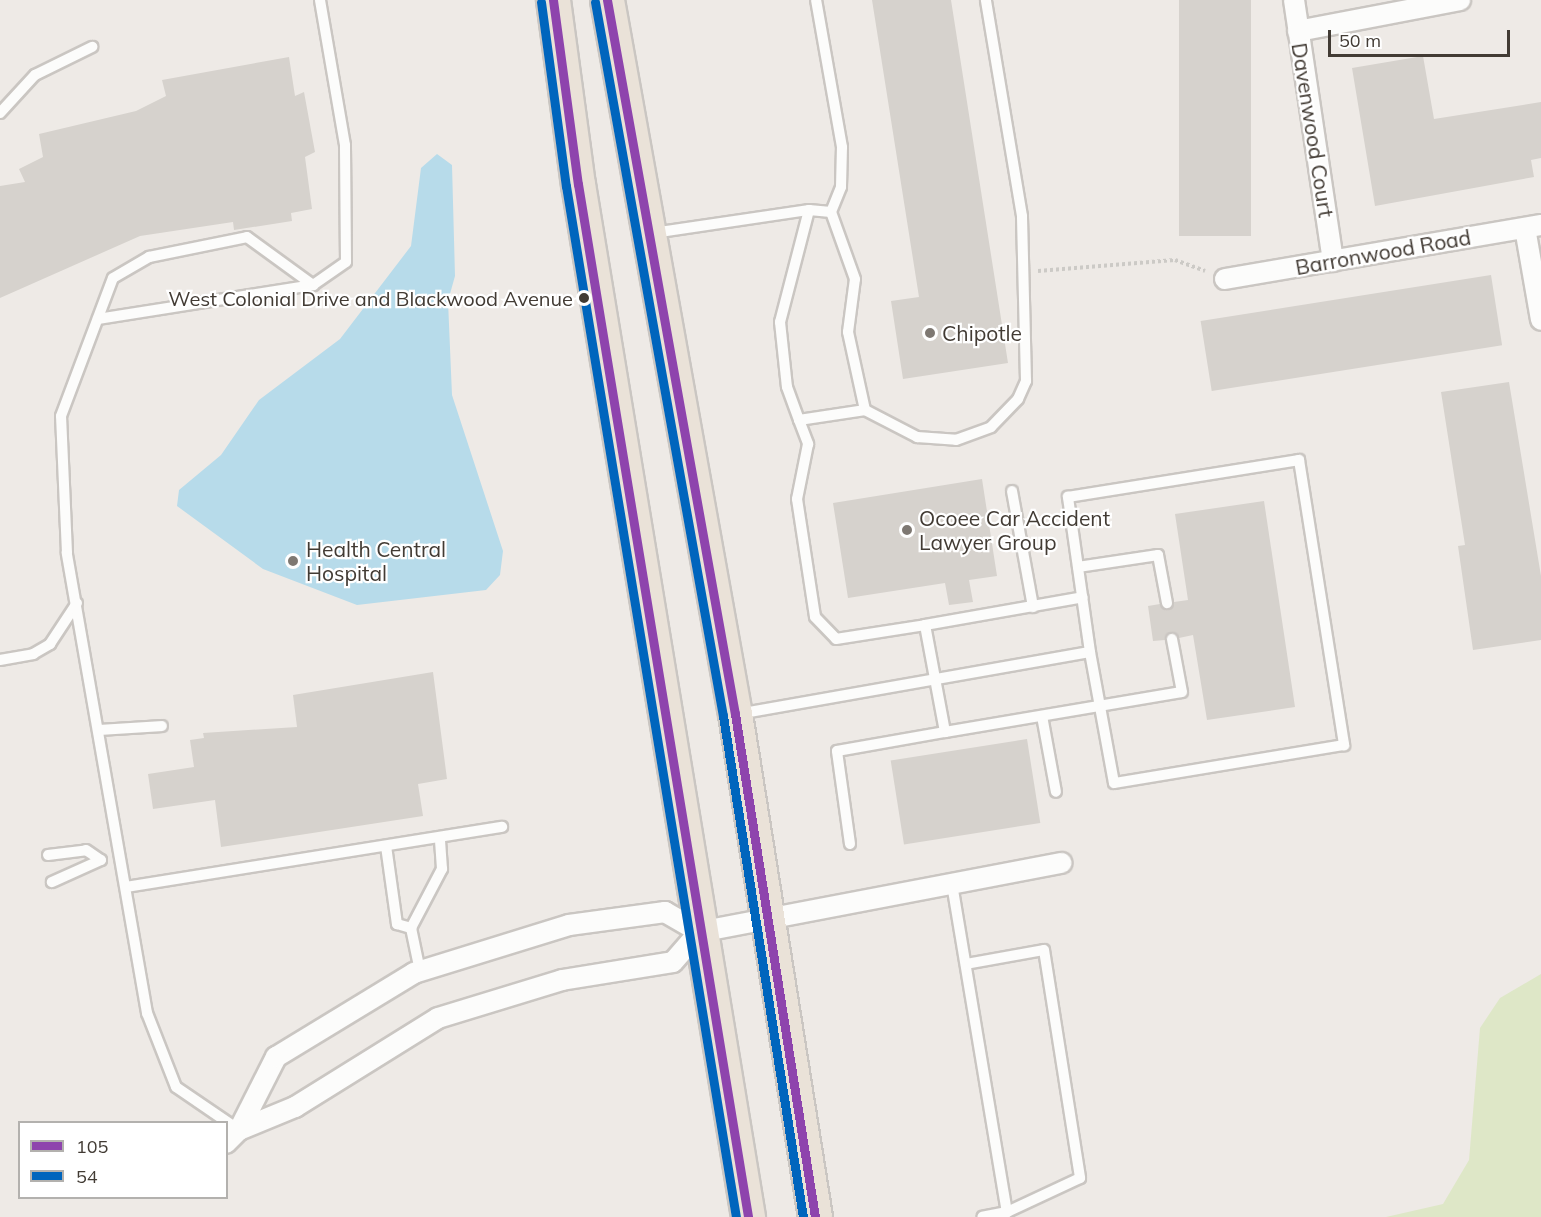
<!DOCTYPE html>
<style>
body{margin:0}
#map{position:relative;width:1541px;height:1217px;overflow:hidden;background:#eeeae6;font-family:Mulish,sans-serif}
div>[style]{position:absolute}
.green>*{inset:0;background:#dee7c7}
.water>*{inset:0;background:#b7dbea}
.building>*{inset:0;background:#d6d2cd;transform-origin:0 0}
.path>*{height:4px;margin-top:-2px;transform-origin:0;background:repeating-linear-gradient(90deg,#cccac6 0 3px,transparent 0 6px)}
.roads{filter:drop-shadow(2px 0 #cac6c2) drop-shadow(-2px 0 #cac6c2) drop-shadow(0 2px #cac6c2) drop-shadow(0 -2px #cac6c2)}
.lane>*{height:10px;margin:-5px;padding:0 5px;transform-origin:5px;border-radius:5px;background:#fcfcfb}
.street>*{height:20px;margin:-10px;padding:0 10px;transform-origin:10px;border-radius:10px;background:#fcfcfb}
.highway>*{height:33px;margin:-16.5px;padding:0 16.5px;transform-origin:16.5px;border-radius:16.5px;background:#eae2d8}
.bus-1>*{height:9px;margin:-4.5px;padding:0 4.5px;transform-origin:4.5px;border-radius:4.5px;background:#8e44ad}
.bus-2>*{height:9px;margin:-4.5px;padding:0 4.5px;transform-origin:4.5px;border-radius:4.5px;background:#0065bd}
.dots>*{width:16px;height:16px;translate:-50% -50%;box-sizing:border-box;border:3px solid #fff;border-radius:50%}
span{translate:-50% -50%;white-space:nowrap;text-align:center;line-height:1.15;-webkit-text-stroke:4.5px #fff;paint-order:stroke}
.bus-label{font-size:20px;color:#423b34}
.right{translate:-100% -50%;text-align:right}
.street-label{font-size:21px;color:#423b34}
.poi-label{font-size:21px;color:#423b34}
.left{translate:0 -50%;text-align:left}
.legend{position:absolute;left:18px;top:1121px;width:210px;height:78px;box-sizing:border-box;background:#fff;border:2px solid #b3b1ae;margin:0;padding:8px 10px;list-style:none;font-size:18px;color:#423b34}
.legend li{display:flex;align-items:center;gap:12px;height:30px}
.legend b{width:30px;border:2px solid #b3b1ae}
.scale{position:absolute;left:1328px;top:30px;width:182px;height:27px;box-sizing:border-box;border:3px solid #423b34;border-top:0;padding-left:8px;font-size:18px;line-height:21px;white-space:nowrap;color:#423b34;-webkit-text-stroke:4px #fff;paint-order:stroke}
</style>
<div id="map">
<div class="green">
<i style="clip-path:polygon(1541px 974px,1541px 1217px,1386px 1217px,1443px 1204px,1469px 1160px,1480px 1028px,1500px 998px)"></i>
</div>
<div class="water">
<i style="clip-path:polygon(437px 154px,452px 165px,455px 276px,448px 301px,452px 395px,503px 551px,500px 575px,486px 590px,357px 605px,263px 569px,177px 506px,179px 490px,221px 455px,259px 400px,340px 339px,411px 246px,421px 168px)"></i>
</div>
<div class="building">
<i style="clip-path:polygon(872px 0,951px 0,1008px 363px,903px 379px,891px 301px,919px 297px)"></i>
<i style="left:1179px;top:0;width:72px;height:236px"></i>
<i style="clip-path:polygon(1423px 56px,1434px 119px,1541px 102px,1541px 158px,1531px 160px,1534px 177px,1375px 206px,1352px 68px)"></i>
<i style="clip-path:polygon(289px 57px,295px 96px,304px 92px,315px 152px,305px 157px,312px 209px,291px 213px,292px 221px,234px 230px,233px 222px,140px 236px,0 298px,0 186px,25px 182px,19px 169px,43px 157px,39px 134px,136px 111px,166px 96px,162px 80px)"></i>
<i style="left:1491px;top:275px;width:71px;height:294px;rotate:81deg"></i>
<i style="clip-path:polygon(1509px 382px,1541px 576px,1541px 640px,1473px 650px,1458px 546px,1465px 545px,1441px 392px)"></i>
<i style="clip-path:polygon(982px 479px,997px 576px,969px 580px,973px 602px,949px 605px,945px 583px,848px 598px,833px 503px)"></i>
<i style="clip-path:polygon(1264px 501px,1295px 707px,1207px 720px,1193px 635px,1179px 638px,1171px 632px,1165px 640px,1153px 641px,1148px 606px,1160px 604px,1168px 610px,1174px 602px,1188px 600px,1175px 514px)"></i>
<i style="clip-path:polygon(433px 672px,447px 779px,418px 784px,423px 816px,221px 847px,215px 800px,153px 809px,148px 774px,194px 767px,190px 740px,204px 738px,203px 733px,297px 727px,293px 695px)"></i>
<i style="left:1027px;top:739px;width:85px;height:138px;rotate:81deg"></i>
</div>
<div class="path">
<i style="left:1038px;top:271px;width:137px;rotate:-4.6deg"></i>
<i style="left:1175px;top:260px;width:32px;rotate:20deg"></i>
</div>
<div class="roads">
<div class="lane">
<i style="left:0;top:113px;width:52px;rotate:-47.4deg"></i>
<i style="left:35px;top:75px;width:64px;rotate:-26.2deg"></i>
<i style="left:809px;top:210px;width:116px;rotate:104.5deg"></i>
<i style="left:780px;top:322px;width:65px;rotate:83.9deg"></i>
<i style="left:787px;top:387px;width:35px;rotate:70deg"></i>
<i style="left:799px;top:420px;width:67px;rotate:-8.6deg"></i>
<i style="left:865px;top:410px;width:80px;rotate:-102.3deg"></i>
<i style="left:848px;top:332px;width:53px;rotate:-82.5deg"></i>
<i style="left:855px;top:279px;width:71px;rotate:-109.7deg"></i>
<i style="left:831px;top:212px;width:27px;rotate:-68deg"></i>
<i style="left:841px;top:187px;width:40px;rotate:-88.6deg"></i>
<i style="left:842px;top:147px;width:149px;rotate:-100deg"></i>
<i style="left:653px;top:233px;width:158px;rotate:-8.4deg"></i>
<i style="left:809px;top:210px;width:22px;rotate:5deg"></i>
<i style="left:98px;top:319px;width:218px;rotate:-9deg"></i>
<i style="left:865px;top:410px;width:59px;rotate:27.4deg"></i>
<i style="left:917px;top:437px;width:39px;rotate:4deg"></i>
<i style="left:956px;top:440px;width:37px;rotate:-20deg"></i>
<i style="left:991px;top:427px;width:39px;rotate:-46deg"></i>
<i style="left:1018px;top:399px;width:20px;rotate:-66deg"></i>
<i style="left:1026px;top:381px;width:165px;rotate:-91.4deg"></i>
<i style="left:1022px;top:216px;width:219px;rotate:-99.5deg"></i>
<i style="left:799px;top:420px;width:26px;rotate:69deg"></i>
<i style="left:808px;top:444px;width:56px;rotate:101.3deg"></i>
<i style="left:797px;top:499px;width:119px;rotate:81.3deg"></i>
<i style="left:815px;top:617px;width:30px;rotate:46deg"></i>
<i style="left:836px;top:639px;width:90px;rotate:-8.9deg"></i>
<i style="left:925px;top:625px;width:109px;rotate:79.4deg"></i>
<i style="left:945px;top:732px;width:240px;rotate:-9.6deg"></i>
<i style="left:1182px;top:692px;width:54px;rotate:-100.7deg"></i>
<i style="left:1012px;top:491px;width:118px;rotate:79.7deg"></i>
<i style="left:1078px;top:567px;width:81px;rotate:-8.5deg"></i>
<i style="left:1158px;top:555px;width:49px;rotate:79.4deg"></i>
<i style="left:925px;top:625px;width:160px;rotate:-10deg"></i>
<i style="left:0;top:660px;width:34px;rotate:-10deg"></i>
<i style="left:33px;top:654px;width:20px;rotate:-30deg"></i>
<i style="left:50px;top:644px;width:49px;rotate:-56.6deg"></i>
<i style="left:738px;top:714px;width:357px;rotate:-10deg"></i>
<i style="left:1090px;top:652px;width:157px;rotate:-98.1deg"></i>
<i style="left:1068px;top:497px;width:234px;rotate:-9.1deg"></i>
<i style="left:1299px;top:460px;width:289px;rotate:81deg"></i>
<i style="left:1344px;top:745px;width:233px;rotate:170.6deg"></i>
<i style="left:1114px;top:783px;width:133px;rotate:-100.4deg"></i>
<i style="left:1042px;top:716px;width:77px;rotate:79.6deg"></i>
<i style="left:100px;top:730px;width:62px;rotate:-3.7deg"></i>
<i style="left:850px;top:844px;width:94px;rotate:-98deg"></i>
<i style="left:837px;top:751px;width:110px;rotate:-10deg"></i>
<i style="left:386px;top:846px;width:79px;rotate:82deg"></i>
<i style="left:397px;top:924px;width:15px;rotate:16deg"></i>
<i style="left:48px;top:855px;width:38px;rotate:-7deg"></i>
<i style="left:86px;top:850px;width:18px;rotate:34deg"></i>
<i style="left:101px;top:860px;width:54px;rotate:155.8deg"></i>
<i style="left:952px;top:884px;width:333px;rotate:80.5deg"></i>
<i style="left:126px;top:887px;width:381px;rotate:-9.1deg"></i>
<i style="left:966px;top:964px;width:79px;rotate:-10.2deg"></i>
<i style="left:1044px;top:950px;width:231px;rotate:81deg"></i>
<i style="left:1080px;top:1178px;width:81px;rotate:155deg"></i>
<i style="left:1007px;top:1212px;width:25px;rotate:169deg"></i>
<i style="left:420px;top:971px;width:44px;rotate:-101.8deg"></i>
<i style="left:411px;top:928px;width:67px;rotate:-62.3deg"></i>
<i style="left:442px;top:869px;width:32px;rotate:-94deg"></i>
<i style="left:239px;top:1130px;width:76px;rotate:-145.7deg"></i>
<i style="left:176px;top:1087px;width:79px;rotate:-111.4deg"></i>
<i style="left:147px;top:1013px;width:467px;rotate:-99.9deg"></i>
<i style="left:67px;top:553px;width:137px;rotate:-92.5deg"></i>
<i style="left:61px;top:416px;width:147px;rotate:-69.4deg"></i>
<i style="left:113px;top:278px;width:42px;rotate:-30.3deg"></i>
<i style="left:149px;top:257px;width:100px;rotate:-11.5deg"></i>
<i style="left:247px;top:237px;width:82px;rotate:36deg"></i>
<i style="left:313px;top:285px;width:40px;rotate:-34.9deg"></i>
<i style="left:346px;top:262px;width:117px;rotate:-90.5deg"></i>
<i style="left:345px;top:145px;width:147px;rotate:-99.8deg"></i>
</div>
<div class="street">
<i style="left:1294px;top:0;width:264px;rotate:81.5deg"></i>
<i style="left:1298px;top:31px;width:165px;rotate:-10.8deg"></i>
<i style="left:1525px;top:228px;width:93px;rotate:80.1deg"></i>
<i style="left:1225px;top:279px;width:321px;rotate:-9.7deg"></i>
<i style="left:239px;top:1130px;width:61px;rotate:-22.3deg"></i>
<i style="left:295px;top:1107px;width:168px;rotate:-31.9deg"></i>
<i style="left:438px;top:1018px;width:130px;rotate:-17deg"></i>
<i style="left:562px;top:980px;width:112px;rotate:-9.2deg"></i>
<i style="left:673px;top:962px;width:40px;rotate:-49deg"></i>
<i style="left:699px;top:932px;width:369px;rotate:-10.8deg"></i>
<i style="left:226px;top:1143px;width:18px;rotate:-45deg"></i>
<i style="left:239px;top:1130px;width:82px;rotate:-63.1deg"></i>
<i style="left:276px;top:1057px;width:162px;rotate:-31.3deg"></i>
<i style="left:414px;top:973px;width:162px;rotate:-17.2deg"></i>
<i style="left:569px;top:925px;width:97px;rotate:-7.7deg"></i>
<i style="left:665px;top:912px;width:39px;rotate:30deg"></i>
</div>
<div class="highway">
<i style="left:553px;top:0;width:186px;rotate:82.3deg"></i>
<i style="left:578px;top:184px;width:1047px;rotate:80.65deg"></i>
<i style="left:607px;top:0;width:725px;rotate:79.84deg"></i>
<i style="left:735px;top:714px;width:509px;rotate:80.96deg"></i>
</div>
</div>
<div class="bus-1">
<i style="left:553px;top:0;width:186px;rotate:82.3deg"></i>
<i style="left:578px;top:184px;width:1047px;rotate:80.65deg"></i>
<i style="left:607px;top:0;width:725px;rotate:79.84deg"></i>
<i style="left:735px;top:714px;width:509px;rotate:80.96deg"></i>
</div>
<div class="bus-2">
<i style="left:541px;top:2px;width:186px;rotate:82.3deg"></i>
<i style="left:566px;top:186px;width:1045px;rotate:80.64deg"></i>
<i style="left:595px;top:2px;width:725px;rotate:79.84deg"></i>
<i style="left:723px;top:716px;width:507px;rotate:80.93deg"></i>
</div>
<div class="dots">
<i style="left:584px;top:298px;background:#423b34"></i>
<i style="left:930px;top:333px;background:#7e7872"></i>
<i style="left:907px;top:530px;background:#7e7872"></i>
<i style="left:293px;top:561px;background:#7e7872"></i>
</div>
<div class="bus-label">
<span class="right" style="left:573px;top:298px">West Colonial Drive and Blackwood Avenue</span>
</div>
<div class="street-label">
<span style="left:1313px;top:130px;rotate:81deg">Davenwood Court</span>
<span style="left:1383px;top:252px;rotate:-10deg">Barronwood Road</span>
</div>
<div class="poi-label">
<span class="left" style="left:942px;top:333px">Chipotle</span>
<span class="left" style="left:919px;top:530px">Ocoee Car Accident<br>Lawyer Group</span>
<span class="left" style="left:306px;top:561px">Health Central<br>Hospital</span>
</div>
<ul class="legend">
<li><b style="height:8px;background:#8e44ad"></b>105</li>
<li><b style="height:8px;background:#0065bd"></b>54</li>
</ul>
<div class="scale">50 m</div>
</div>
